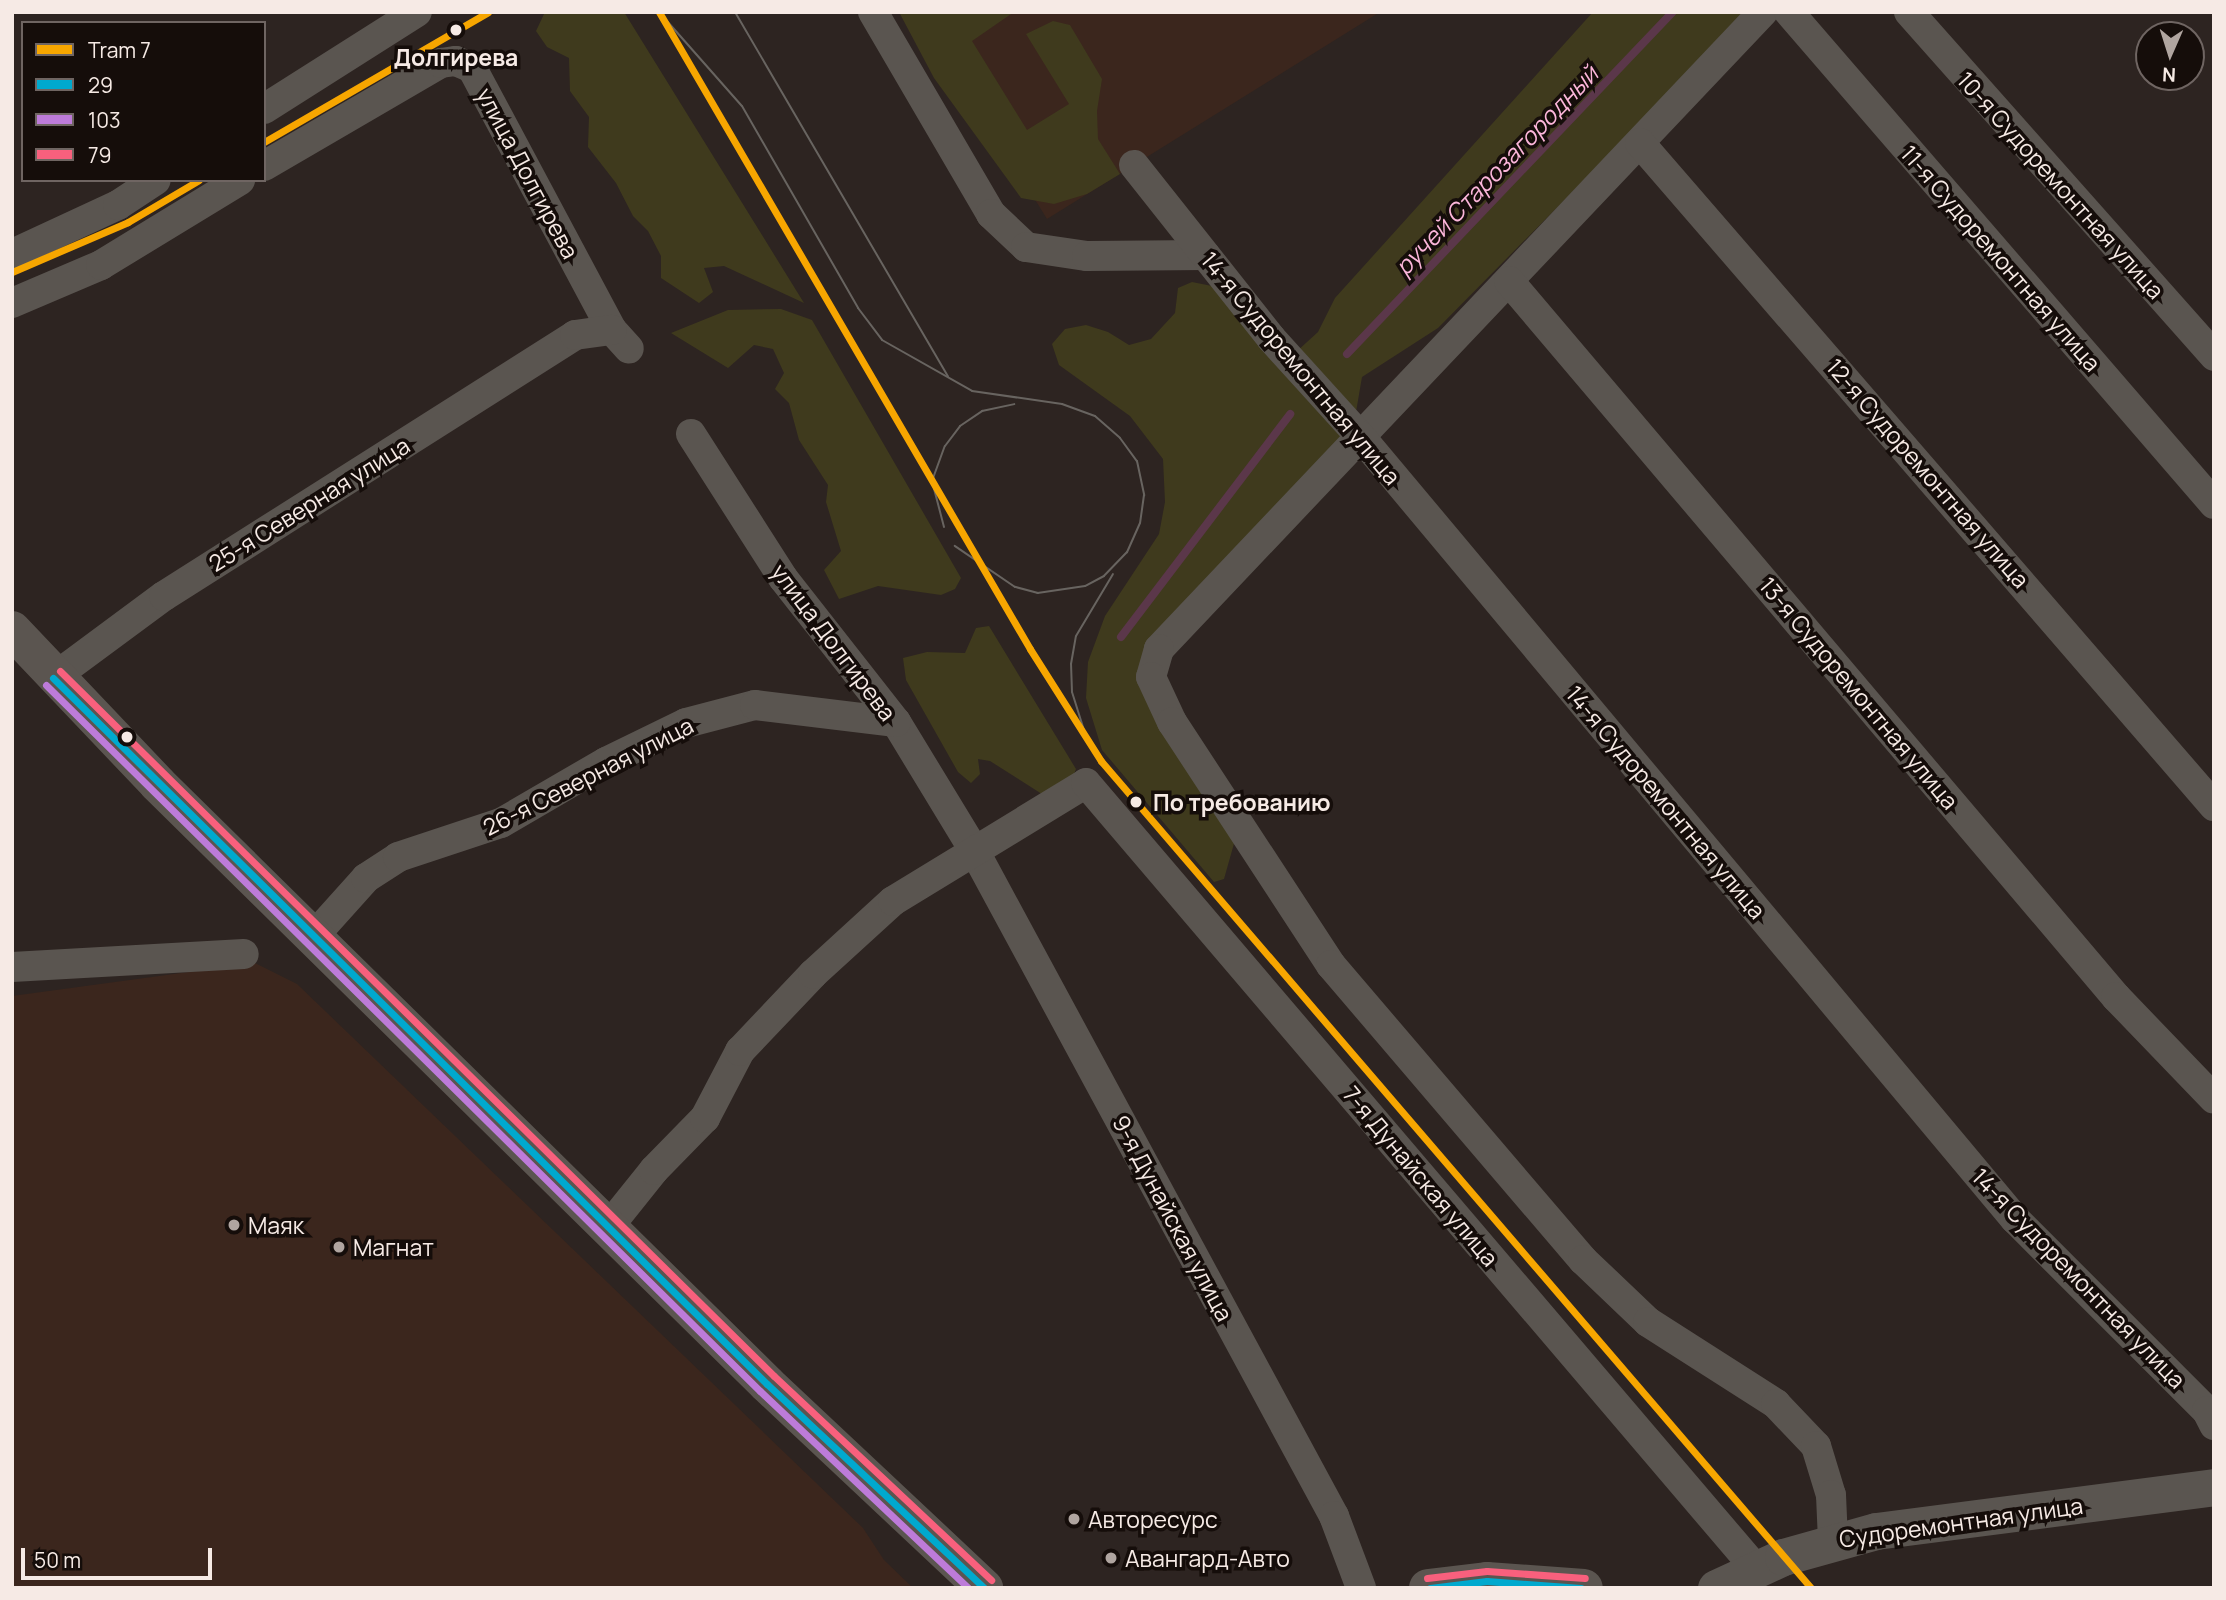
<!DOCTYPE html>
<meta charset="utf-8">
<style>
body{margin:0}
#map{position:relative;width:2226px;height:1600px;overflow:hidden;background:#2d2421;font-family:Manrope,sans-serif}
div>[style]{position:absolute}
.built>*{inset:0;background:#3b261d}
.green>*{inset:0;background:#3f3a1d}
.stream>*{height:8px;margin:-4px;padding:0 4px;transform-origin:4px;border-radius:4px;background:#5b374a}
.minor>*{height:30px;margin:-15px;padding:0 15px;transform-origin:15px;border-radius:15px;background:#5a5550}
.tertiary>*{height:37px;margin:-18.5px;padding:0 18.5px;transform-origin:18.5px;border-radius:18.5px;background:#5a5550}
.secondary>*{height:38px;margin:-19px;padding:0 19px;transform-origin:19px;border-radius:19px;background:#5b5550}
.tram>*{height:2px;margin:-1px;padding:0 1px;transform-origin:1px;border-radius:1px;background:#686460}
.bus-1>*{height:7px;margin:-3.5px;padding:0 3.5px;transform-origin:3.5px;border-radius:3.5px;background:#00a9ce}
.bus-2>*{height:7px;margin:-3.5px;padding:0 3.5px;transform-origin:3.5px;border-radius:3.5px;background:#bd7bd9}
.bus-3>*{height:7px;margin:-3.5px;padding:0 3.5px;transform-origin:3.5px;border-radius:3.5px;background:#f8607d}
.tram-1>*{height:7px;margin:-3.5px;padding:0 3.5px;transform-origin:3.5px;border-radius:3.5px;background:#f7a600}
.dots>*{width:19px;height:19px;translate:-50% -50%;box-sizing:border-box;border:4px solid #150d0a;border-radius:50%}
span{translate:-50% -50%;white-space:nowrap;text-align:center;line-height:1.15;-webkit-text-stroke:7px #150d0a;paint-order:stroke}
.stop-label{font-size:23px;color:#f6eae5;font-weight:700}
.left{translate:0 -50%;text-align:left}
.street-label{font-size:23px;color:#f6eae5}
.poi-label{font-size:23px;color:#f6eae5}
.water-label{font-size:24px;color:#fcb6da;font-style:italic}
.frame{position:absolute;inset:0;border:14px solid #f6eae5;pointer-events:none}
.legend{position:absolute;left:21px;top:21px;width:245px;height:161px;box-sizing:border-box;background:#150d0a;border:2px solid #6f6562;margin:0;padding:9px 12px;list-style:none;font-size:21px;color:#f6eae5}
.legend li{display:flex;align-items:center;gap:14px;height:35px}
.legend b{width:35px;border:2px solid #6f6562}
.north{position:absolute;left:2135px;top:21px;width:70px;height:70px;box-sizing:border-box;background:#150d0a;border:2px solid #6f6562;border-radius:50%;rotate:183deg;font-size:19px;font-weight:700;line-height:28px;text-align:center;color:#f6eae5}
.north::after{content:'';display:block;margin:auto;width:24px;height:32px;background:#b0a5a0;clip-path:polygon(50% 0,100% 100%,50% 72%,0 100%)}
.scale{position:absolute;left:21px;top:1548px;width:191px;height:32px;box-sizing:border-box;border:4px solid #f6eae5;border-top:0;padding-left:9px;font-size:21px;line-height:24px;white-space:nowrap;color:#f6eae5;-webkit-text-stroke:5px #150d0a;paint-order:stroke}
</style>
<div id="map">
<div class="built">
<i style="clip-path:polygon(919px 12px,1380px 12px,1047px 219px)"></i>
<i style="clip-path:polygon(255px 963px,297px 984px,863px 1528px,884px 1560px,913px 1588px,12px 1588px,12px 996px)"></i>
</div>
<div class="green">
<i style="clip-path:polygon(545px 12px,624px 12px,804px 303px,724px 266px,704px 268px,713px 292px,699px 303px,661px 278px,661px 256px,648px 231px,633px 216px,616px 183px,588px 147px,589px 117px,570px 91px,569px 58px,547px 47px,536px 31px)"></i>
<i style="clip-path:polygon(899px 12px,1014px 12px,972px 41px,1027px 130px,1069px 104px,1026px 34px,1053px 21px,1070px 25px,1102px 79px,1097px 111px,1098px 139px,1120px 174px,1087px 194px,1054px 204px,1021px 198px,934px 78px)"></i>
<i style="clip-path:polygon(1593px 12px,1750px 12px,1438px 328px,1362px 377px,1356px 412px,1344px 438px,1150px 665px,1235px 840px,1224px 879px,1214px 882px,1102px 750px,1086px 698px,1088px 662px,1105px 616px,1159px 534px,1165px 502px,1163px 459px,1130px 416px,1059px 365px,1052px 344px,1065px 329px,1086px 325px,1108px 332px,1129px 345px,1151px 339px,1175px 313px,1178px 288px,1192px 282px,1212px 286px,1296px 352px,1318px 332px,1335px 298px)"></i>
<i style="clip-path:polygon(781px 309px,812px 320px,961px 578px,955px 589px,941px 595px,878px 586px,839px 599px,824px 570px,841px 551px,826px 502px,828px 485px,799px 440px,789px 403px,775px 389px,784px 373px,773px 349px,754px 345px,728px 368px,671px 333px,728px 310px)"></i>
<i style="clip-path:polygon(989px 626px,1076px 769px,1071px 782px,1045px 796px,990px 761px,978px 759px,980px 774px,971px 783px,958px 772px,906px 680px,903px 658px,927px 652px,965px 653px,976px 628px)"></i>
</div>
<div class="stream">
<i style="left:1347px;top:354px;width:472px;rotate:-46.4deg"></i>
<i style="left:1121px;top:637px;width:280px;rotate:-52.8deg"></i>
</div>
<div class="minor">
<i style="left:873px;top:12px;width:234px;rotate:59.7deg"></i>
<i style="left:991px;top:214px;width:48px;rotate:43.3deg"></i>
<i style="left:1026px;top:247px;width:62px;rotate:8.4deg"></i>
<i style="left:1087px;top:256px;width:118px;rotate:-0.5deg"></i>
<i style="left:1763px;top:12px;width:878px;rotate:133.48deg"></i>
<i style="left:1159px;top:649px;width:29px;rotate:106deg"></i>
<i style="left:1151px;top:677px;width:50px;rotate:65deg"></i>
<i style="left:1172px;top:722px;width:290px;rotate:56.8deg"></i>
<i style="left:1331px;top:965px;width:388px;rotate:49.5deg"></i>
<i style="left:1583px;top:1260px;width:90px;rotate:43.6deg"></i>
<i style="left:1648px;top:1322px;width:152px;rotate:32.6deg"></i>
<i style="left:1776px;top:1404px;width:58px;rotate:46.4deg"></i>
<i style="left:1816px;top:1446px;width:51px;rotate:73deg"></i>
<i style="left:1831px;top:1495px;width:45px;rotate:87.5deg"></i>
<i style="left:1789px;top:12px;width:650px;rotate:49.18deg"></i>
<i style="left:1909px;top:12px;width:460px;rotate:48.4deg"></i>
<i style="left:264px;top:109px;width:181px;rotate:-32.4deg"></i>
<i style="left:1640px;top:143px;width:877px;rotate:49.12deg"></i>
<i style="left:1134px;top:165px;width:221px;rotate:51.6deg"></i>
<i style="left:1271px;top:338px;width:132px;rotate:47.8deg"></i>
<i style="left:1360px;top:436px;width:1021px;rotate:50.09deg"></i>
<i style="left:2015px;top:1219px;width:272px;rotate:45deg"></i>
<i style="left:2207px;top:1411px;width:16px;rotate:63deg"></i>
<i style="left:264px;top:166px;width:205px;rotate:-30.2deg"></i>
<i style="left:441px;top:63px;width:15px;rotate:-8deg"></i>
<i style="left:456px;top:61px;width:17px;rotate:24deg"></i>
<i style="left:472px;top:68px;width:297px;rotate:61.9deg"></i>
<i style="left:612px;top:330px;width:25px;rotate:48deg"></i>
<i style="left:12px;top:254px;width:117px;rotate:-24.8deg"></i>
<i style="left:118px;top:205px;width:45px;rotate:-33.3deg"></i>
<i style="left:1509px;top:281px;width:939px;rotate:49.71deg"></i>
<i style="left:2116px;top:997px;width:141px;rotate:46.1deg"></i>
<i style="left:12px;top:303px;width:97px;rotate:-23.1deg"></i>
<i style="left:101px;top:265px;width:163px;rotate:-31.4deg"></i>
<i style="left:691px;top:434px;width:171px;rotate:57.4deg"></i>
<i style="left:783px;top:578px;width:183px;rotate:51.9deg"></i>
<i style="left:896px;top:722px;width:152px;rotate:58.7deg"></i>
<i style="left:975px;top:852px;width:755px;rotate:61.6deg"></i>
<i style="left:1334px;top:1516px;width:77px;rotate:69.4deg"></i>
<i style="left:53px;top:678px;width:138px;rotate:-36.5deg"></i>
<i style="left:164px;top:596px;width:487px;rotate:-32.4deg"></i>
<i style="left:575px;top:335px;width:37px;rotate:-8deg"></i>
<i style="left:314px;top:936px;width:78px;rotate:-48.1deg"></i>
<i style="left:366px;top:878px;width:38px;rotate:-33deg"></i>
<i style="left:398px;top:857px;width:108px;rotate:-18.3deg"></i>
<i style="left:501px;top:823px;width:121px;rotate:-30.2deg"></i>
<i style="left:606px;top:762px;width:89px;rotate:-26deg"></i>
<i style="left:686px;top:723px;width:71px;rotate:-14.6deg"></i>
<i style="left:755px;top:705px;width:142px;rotate:6.9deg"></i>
<i style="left:12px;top:967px;width:232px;rotate:-3.2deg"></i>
<i style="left:610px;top:1225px;width:70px;rotate:-51.3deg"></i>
<i style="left:654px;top:1170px;width:73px;rotate:-45.6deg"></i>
<i style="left:705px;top:1118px;width:76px;rotate:-62.4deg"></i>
<i style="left:740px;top:1051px;width:106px;rotate:-46.5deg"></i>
<i style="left:813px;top:974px;width:108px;rotate:-42.4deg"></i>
<i style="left:893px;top:901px;width:226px;rotate:-31.4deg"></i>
<i style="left:1086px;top:783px;width:1034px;rotate:49.55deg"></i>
</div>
<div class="tertiary">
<i style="left:1716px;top:1588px;width:74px;rotate:-24.8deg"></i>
<i style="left:1783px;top:1557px;width:97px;rotate:-15.6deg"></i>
<i style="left:1876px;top:1531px;width:341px;rotate:-7.4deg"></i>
</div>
<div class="secondary">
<i style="left:12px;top:630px;width:212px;rotate:46.5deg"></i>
<i style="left:158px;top:784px;width:855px;rotate:44.57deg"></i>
<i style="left:767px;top:1384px;width:298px;rotate:43.2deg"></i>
<i style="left:1428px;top:1588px;width:59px;rotate:-6.8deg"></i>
<i style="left:1487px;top:1581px;width:97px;rotate:4.1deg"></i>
</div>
<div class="tram">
<i style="left:659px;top:12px;width:125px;rotate:48.6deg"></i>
<i style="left:742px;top:106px;width:233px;rotate:60.1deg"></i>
<i style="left:858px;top:308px;width:40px;rotate:53deg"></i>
<i style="left:882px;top:340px;width:103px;rotate:29.5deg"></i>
<i style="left:972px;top:391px;width:91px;rotate:8.2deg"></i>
<i style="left:1062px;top:404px;width:35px;rotate:20deg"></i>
<i style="left:1095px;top:416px;width:33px;rotate:41deg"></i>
<i style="left:1120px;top:438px;width:29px;rotate:54deg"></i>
<i style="left:1137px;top:461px;width:35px;rotate:78deg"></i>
<i style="left:1144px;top:495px;width:28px;rotate:98deg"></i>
<i style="left:1140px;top:523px;width:32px;rotate:114deg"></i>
<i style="left:1127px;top:552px;width:33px;rotate:134deg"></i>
<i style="left:1104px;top:576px;width:21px;rotate:152deg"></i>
<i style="left:1085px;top:586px;width:48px;rotate:171.5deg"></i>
<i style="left:1038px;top:593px;width:24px;rotate:-165deg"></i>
<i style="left:1015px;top:587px;width:73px;rotate:-145.7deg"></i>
<i style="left:735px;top:12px;width:422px;rotate:59.7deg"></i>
<i style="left:944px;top:527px;width:48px;rotate:-104.6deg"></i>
<i style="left:932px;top:481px;width:37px;rotate:-70deg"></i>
<i style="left:945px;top:446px;width:25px;rotate:-53deg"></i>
<i style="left:960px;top:426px;width:27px;rotate:-34deg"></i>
<i style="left:982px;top:411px;width:33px;rotate:-12deg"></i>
<i style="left:1088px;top:743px;width:53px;rotate:-107.4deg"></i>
<i style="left:1072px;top:692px;width:28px;rotate:-92deg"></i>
<i style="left:1071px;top:664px;width:28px;rotate:-80deg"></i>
<i style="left:1076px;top:636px;width:72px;rotate:-59.2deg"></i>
</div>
<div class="bus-1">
<i style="left:53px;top:678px;width:1004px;rotate:44.68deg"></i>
<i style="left:767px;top:1384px;width:298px;rotate:43.2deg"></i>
<i style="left:1430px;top:1588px;width:57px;rotate:-7deg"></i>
<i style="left:1487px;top:1581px;width:94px;rotate:4.3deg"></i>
</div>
<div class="bus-2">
<i style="left:46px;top:685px;width:1004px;rotate:44.68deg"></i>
<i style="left:760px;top:1391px;width:286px;rotate:43.4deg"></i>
</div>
<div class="bus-3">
<i style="left:60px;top:671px;width:1003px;rotate:44.64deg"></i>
<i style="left:774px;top:1376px;width:298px;rotate:43.2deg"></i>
<i style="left:1427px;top:1578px;width:60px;rotate:-6.7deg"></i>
<i style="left:1487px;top:1571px;width:98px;rotate:4.1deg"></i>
</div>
<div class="tram-1">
<i style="left:659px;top:12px;width:737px;rotate:59.78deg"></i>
<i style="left:1030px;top:649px;width:133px;rotate:57.6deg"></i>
<i style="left:1101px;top:761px;width:1090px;rotate:49.35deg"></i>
<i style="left:264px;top:142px;width:259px;rotate:-30.1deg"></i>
<i style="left:12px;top:272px;width:126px;rotate:-23.3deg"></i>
<i style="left:128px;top:222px;width:82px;rotate:-30.6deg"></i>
</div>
<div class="dots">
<i style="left:456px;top:30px;background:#f6eae5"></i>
<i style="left:127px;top:737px;background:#f6eae5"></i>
<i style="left:1136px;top:802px;background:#f6eae5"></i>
<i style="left:234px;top:1225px;background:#b0a5a0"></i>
<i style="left:339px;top:1247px;background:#b0a5a0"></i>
<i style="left:1074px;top:1519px;background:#b0a5a0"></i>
<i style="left:1111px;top:1558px;background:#b0a5a0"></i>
</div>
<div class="stop-label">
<span style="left:456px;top:57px">Долгирева</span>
<span class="left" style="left:1153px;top:802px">По требованию</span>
</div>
<div class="street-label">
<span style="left:528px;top:173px;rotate:62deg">улица Долгирева</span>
<span style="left:2061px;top:185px;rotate:48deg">10-я Судоремонтная улица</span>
<span style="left:2001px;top:258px;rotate:49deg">11-я Судоремонтная улица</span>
<span style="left:1301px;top:368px;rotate:50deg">14-я Судоремонтная улица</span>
<span style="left:1928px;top:473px;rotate:49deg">12-я Судоремонтная улица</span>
<span style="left:309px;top:504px;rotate:-32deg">25-я Северная улица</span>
<span style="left:834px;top:642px;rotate:53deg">улица Долгирева</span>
<span style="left:1859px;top:693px;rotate:50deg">13-я Судоремонтная улица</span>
<span style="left:588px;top:776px;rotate:-27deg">26-я Северная улица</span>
<span style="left:1666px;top:802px;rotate:50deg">14-я Судоремонтная улица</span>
<span style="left:1421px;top:1176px;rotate:50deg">7-я Дунайская улица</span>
<span style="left:1173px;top:1218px;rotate:62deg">9-я Дунайская улица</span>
<span style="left:2079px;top:1278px;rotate:46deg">14-я Судоремонтная улица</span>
<span style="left:1961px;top:1522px;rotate:-8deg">Судоремонтная улица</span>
</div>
<div class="poi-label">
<span class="left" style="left:248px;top:1225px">Маяк</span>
<span class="left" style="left:353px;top:1247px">Магнат</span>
<span class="left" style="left:1088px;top:1519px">Авторесурс</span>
<span class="left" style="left:1125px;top:1558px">Авангард-Авто</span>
</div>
<div class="water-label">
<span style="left:1496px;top:170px;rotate:-46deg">ручей Старозагородный</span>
</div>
<div class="frame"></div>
<ul class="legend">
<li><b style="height:9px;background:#f7a600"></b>Tram 7</li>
<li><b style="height:9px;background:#00a9ce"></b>29</li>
<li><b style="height:9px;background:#bd7bd9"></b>103</li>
<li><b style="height:9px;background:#f8607d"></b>79</li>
</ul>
<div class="north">N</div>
<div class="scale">50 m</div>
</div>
